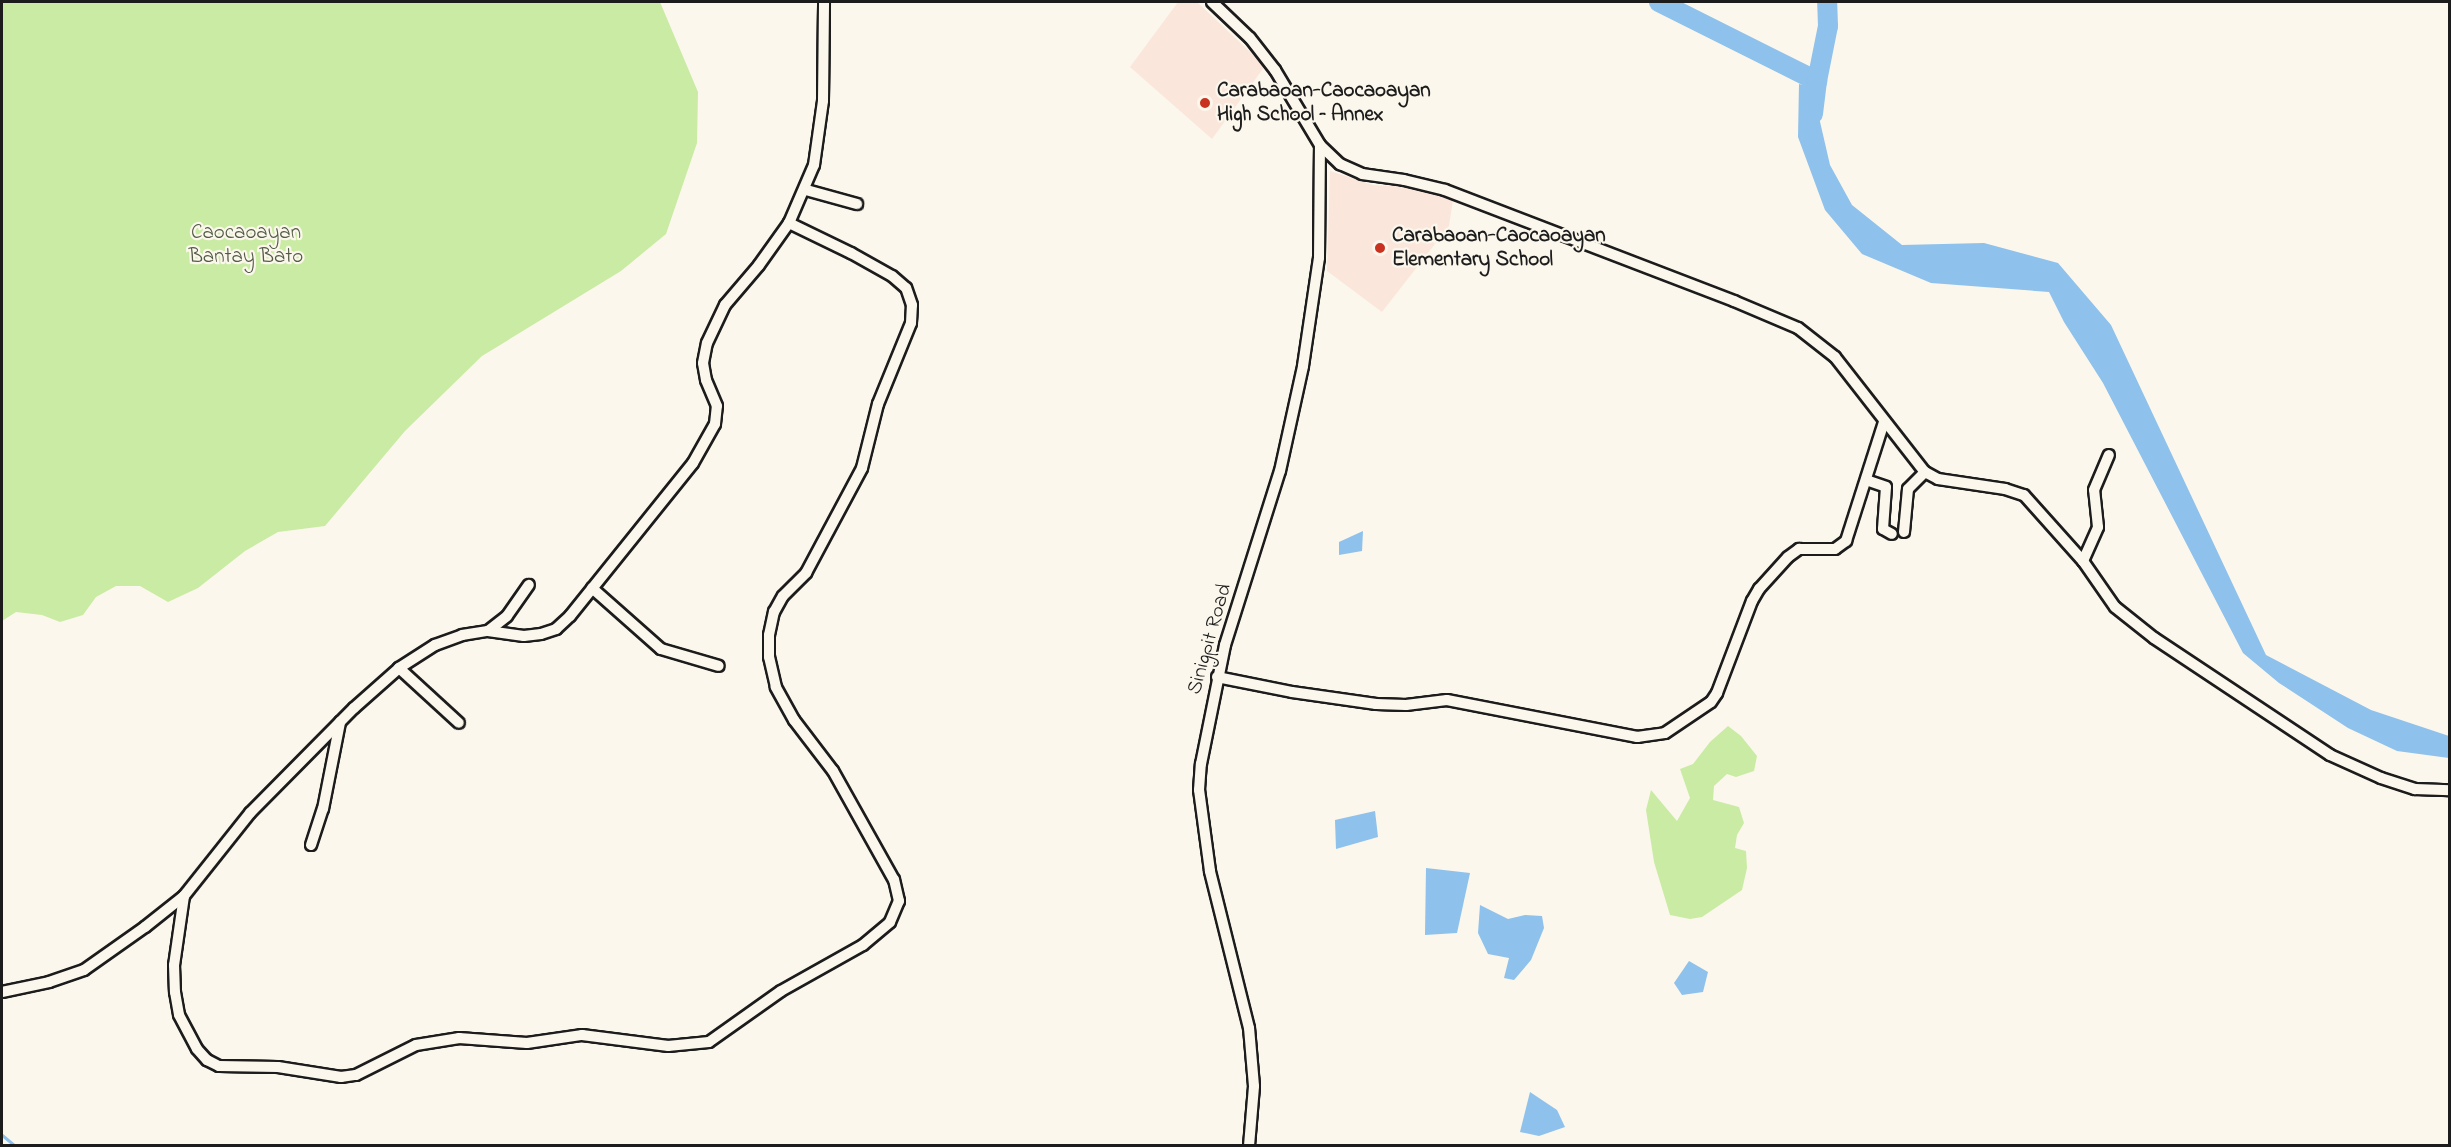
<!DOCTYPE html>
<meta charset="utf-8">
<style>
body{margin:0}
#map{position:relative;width:2451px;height:1147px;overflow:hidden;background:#fbf7ec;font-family:"Indie Flower",sans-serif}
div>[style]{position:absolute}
.built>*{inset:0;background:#fbe6db}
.green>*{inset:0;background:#caeba3}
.water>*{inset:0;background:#8ec1eb}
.stream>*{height:3px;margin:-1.5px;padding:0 1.5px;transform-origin:1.5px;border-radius:1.5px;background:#8ec1eb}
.river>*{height:20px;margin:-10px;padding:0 10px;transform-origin:10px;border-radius:10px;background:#8ec1eb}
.roads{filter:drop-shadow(2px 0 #1c1c1c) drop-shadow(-2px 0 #1c1c1c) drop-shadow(0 2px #1c1c1c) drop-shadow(0 -2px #1c1c1c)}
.minor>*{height:10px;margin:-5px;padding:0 5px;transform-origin:5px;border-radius:5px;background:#fbf7ec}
.dots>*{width:16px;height:16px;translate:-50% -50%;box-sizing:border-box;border:3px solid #fbf7ec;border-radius:50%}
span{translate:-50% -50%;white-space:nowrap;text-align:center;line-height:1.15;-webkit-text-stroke:4.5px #fbf7ec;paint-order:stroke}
.poi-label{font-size:21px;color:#1c1c1c;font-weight:700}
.left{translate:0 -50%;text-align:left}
.park-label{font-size:21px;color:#505a44}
.street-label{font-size:21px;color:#1c1c1c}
.frame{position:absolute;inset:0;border:3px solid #1c1c1c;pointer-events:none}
</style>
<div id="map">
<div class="built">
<i style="clip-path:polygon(1178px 2px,1197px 2px,1265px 66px,1212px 139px,1130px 67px)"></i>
<i style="clip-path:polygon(1330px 171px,1373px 185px,1408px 187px,1453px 200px,1449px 226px,1382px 312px,1327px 271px)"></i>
</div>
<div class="green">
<i style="clip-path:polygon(2px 2px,660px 2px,698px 92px,697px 143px,666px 234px,621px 271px,482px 356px,405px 431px,325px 526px,278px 532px,245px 551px,198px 588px,168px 602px,140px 586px,116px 586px,96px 597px,83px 615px,60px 622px,42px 615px,16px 612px,2px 621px)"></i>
<i style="clip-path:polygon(1728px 726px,1741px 736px,1757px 756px,1754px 771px,1736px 777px,1727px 774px,1714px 786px,1713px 800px,1739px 807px,1744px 823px,1737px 835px,1735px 848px,1746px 851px,1747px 868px,1742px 890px,1702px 917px,1690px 919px,1670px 915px,1654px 862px,1646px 810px,1651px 790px,1677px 821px,1690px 798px,1680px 769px,1693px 764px,1710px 742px)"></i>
</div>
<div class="water">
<i style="clip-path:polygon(1799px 84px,1824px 90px,1818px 113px,1830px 165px,1852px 205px,1902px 245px,1984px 243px,2058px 263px,2111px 325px,2266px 655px,2371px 710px,2449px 736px,2449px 758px,2397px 751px,2348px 728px,2279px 683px,2243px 653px,2103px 383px,2064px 322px,2049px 292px,1931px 283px,1862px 254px,1825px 210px,1798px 137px)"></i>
<i style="clip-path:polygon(1363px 531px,1362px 551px,1339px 555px,1339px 542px)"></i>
<i style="clip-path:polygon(1375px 811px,1378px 837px,1336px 849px,1335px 820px)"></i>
<i style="clip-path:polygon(1426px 868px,1470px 873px,1457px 933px,1425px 935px)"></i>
<i style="clip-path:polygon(1480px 905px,1508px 919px,1525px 915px,1542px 916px,1544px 928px,1531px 960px,1514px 980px,1504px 978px,1509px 958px,1488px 954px,1478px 933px)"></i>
<i style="clip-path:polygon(1689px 961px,1708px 972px,1703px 992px,1682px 995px,1674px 983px)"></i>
<i style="clip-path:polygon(1530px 1092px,1557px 1110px,1565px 1127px,1539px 1136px,1520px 1132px)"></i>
</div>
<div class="stream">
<i style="left:2px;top:1135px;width:17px;rotate:40deg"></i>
</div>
<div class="river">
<i style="left:1659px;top:2px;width:177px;rotate:26.6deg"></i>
<i style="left:1817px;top:81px;width:33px;rotate:97deg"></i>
<i style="left:1817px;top:81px;width:56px;rotate:-78.7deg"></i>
<i style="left:1828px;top:26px;width:24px;rotate:-92deg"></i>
</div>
<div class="roads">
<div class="minor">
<i style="left:1212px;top:2px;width:52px;rotate:43.5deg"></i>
<i style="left:1250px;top:38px;width:41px;rotate:52deg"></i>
<i style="left:1275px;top:70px;width:87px;rotate:59deg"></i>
<i style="left:1320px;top:145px;width:28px;rotate:44deg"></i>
<i style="left:1340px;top:164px;width:24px;rotate:24deg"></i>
<i style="left:1362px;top:174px;width:42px;rotate:8.1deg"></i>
<i style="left:1404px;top:180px;width:42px;rotate:13.7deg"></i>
<i style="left:1445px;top:190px;width:310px;rotate:21deg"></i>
<i style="left:1734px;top:301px;width:69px;rotate:22.9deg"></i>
<i style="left:1798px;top:328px;width:47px;rotate:38.1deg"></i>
<i style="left:1835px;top:357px;width:146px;rotate:52deg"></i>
<i style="left:1925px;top:472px;width:15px;rotate:28deg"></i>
<i style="left:1938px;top:479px;width:68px;rotate:8.5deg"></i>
<i style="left:2005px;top:489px;width:20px;rotate:18deg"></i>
<i style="left:2024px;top:495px;width:89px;rotate:48.2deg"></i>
<i style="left:2083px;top:561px;width:56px;rotate:55.2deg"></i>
<i style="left:2115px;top:607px;width:50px;rotate:38.5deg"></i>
<i style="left:2154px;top:638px;width:211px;rotate:33.6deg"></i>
<i style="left:2330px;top:755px;width:56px;rotate:24.3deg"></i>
<i style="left:2381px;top:778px;width:36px;rotate:18deg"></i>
<i style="left:2415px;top:789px;width:35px;rotate:2deg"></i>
<i style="left:806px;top:190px;width:53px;rotate:15.4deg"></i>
<i style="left:1866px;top:480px;width:21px;rotate:19deg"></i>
<i style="left:1886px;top:487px;width:42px;rotate:94.1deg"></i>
<i style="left:1883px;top:529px;width:10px;rotate:29deg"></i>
<i style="left:1904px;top:532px;width:43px;rotate:-84.7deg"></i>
<i style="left:1908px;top:489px;width:24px;rotate:-45deg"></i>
<i style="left:2083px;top:561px;width:37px;rotate:-66deg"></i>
<i style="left:2098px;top:527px;width:37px;rotate:-96deg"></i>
<i style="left:2094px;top:490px;width:38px;rotate:-67deg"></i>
<i style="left:592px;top:588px;width:92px;rotate:41.5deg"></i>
<i style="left:661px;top:649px;width:60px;rotate:16.3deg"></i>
<i style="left:488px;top:631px;width:24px;rotate:-38deg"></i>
<i style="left:507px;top:616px;width:38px;rotate:-55deg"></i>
<i style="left:399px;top:668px;width:81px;rotate:42.5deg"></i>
<i style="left:1217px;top:677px;width:76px;rotate:11.3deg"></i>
<i style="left:1292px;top:692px;width:85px;rotate:8.1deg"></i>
<i style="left:1376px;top:704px;width:30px;rotate:2deg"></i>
<i style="left:1406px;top:705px;width:41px;rotate:-7deg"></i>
<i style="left:1447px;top:700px;width:194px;rotate:11deg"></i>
<i style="left:1637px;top:737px;width:28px;rotate:-8deg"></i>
<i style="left:1665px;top:733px;width:55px;rotate:-34deg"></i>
<i style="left:1711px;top:702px;width:11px;rotate:-56deg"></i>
<i style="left:1717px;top:693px;width:98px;rotate:-69.2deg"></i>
<i style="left:1752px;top:601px;width:14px;rotate:-60deg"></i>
<i style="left:1759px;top:589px;width:43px;rotate:-47.8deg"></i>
<i style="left:1788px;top:557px;width:14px;rotate:-36deg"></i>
<i style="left:1799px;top:549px;width:36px"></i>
<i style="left:1835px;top:549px;width:14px;rotate:-36deg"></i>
<i style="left:1846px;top:541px;width:125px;rotate:-72.3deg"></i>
<i style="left:311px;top:845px;width:38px;rotate:-72deg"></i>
<i style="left:323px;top:809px;width:89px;rotate:-78.9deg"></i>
<i style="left:184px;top:896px;width:70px;rotate:98.2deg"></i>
<i style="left:174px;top:965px;width:27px;rotate:88deg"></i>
<i style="left:175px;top:992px;width:23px;rotate:80deg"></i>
<i style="left:179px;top:1015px;width:38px;rotate:62deg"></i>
<i style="left:197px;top:1049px;width:15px;rotate:48deg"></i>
<i style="left:207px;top:1060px;width:13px;rotate:27deg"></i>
<i style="left:219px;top:1066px;width:59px;rotate:1deg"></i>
<i style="left:278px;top:1067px;width:64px;rotate:9deg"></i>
<i style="left:341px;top:1077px;width:15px;rotate:-8deg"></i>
<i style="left:356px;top:1075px;width:67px;rotate:-26.6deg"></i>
<i style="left:416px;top:1045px;width:44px;rotate:-9.2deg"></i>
<i style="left:459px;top:1038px;width:68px;rotate:4.2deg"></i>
<i style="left:527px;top:1043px;width:56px;rotate:-8.3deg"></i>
<i style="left:582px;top:1035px;width:87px;rotate:7.3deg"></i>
<i style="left:668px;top:1046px;width:41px;rotate:-5.6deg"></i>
<i style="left:709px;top:1042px;width:88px;rotate:-35.3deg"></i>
<i style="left:781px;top:991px;width:94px;rotate:-29.3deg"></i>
<i style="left:863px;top:945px;width:35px;rotate:-40deg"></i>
<i style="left:890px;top:922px;width:23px;rotate:-67deg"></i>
<i style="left:899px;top:901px;width:22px;rotate:-103deg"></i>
<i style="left:894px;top:880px;width:125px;rotate:-119.2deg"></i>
<i style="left:833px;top:771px;width:64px;rotate:-127.4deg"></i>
<i style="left:794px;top:720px;width:38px;rotate:-119deg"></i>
<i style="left:776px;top:687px;width:31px;rotate:-103deg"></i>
<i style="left:769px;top:657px;width:22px;rotate:-90deg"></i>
<i style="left:769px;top:635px;width:24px;rotate:-78deg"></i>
<i style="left:774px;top:612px;width:18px;rotate:-61deg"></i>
<i style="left:783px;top:596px;width:33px;rotate:-45deg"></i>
<i style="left:806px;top:573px;width:119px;rotate:-61.9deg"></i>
<i style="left:862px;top:468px;width:66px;rotate:-76deg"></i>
<i style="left:878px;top:404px;width:87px;rotate:-67.8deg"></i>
<i style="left:911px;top:323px;width:18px;rotate:-87deg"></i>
<i style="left:912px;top:305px;width:18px;rotate:-109deg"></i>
<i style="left:906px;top:288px;width:18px;rotate:-139deg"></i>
<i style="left:892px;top:276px;width:47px;rotate:-150.7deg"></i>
<i style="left:851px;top:253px;width:69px;rotate:-154.2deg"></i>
<i style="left:2px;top:992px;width:48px;rotate:-12deg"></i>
<i style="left:49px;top:982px;width:37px;rotate:-19deg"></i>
<i style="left:84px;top:970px;width:75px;rotate:-35.2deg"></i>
<i style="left:145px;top:927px;width:50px;rotate:-38.5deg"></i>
<i style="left:184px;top:896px;width:106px;rotate:-51.5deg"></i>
<i style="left:250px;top:813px;width:148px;rotate:-45.3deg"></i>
<i style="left:354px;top:708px;width:60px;rotate:-41.6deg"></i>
<i style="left:399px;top:668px;width:43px;rotate:-32.6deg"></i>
<i style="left:435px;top:645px;width:29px;rotate:-20deg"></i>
<i style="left:462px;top:635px;width:26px;rotate:-9deg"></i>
<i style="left:488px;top:631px;width:36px;rotate:8deg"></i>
<i style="left:524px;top:636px;width:17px;rotate:-7deg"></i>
<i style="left:541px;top:634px;width:16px;rotate:-18deg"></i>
<i style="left:556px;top:629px;width:19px;rotate:-43deg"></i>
<i style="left:570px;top:616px;width:196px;rotate:-51.2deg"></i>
<i style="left:693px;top:463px;width:45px;rotate:-60.6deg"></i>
<i style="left:715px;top:424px;width:18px;rotate:-84deg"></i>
<i style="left:717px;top:406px;width:28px;rotate:-113deg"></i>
<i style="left:706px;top:380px;width:17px;rotate:-100deg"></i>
<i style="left:703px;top:363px;width:20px;rotate:-79deg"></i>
<i style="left:707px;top:343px;width:42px;rotate:-64.7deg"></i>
<i style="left:725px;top:305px;width:52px;rotate:-49.6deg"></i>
<i style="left:759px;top:265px;width:52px;rotate:-54.5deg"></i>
<i style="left:789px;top:223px;width:63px;rotate:-66.7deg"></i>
<i style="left:814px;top:165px;width:65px;rotate:-82deg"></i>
<i style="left:823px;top:101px;width:99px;rotate:-89.4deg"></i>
<i style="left:1249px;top:1146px;width:60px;rotate:-85.2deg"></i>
<i style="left:1254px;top:1086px;width:58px;rotate:-94.9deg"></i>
<i style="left:1249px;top:1028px;width:162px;rotate:-104deg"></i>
<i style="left:1210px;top:871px;width:82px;rotate:-97.7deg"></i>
<i style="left:1199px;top:790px;width:26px;rotate:-86deg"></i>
<i style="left:1201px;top:764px;width:121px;rotate:-78.6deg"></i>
<i style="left:1225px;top:645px;width:182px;rotate:-72.5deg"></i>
<i style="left:1280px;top:471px;width:107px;rotate:-77.6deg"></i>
<i style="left:1303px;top:366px;width:109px;rotate:-81.6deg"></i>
<i style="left:1319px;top:258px;width:113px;rotate:-89.5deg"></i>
</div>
</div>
<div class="dots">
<i style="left:1205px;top:103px;background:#c8321e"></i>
<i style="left:1380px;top:248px;background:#c8321e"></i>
</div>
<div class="poi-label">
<span class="left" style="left:1217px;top:103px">Carabaoan-Caocaoayan<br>High School – Annex</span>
<span class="left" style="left:1392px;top:248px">Carabaoan-Caocaoayan<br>Elementary School</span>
</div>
<div class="park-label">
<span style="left:246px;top:245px">Caocaoayan<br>Bantay Bato</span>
</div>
<div class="street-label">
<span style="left:1210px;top:639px;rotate:-74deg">Sinigpit Road</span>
</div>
<div class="frame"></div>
</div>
